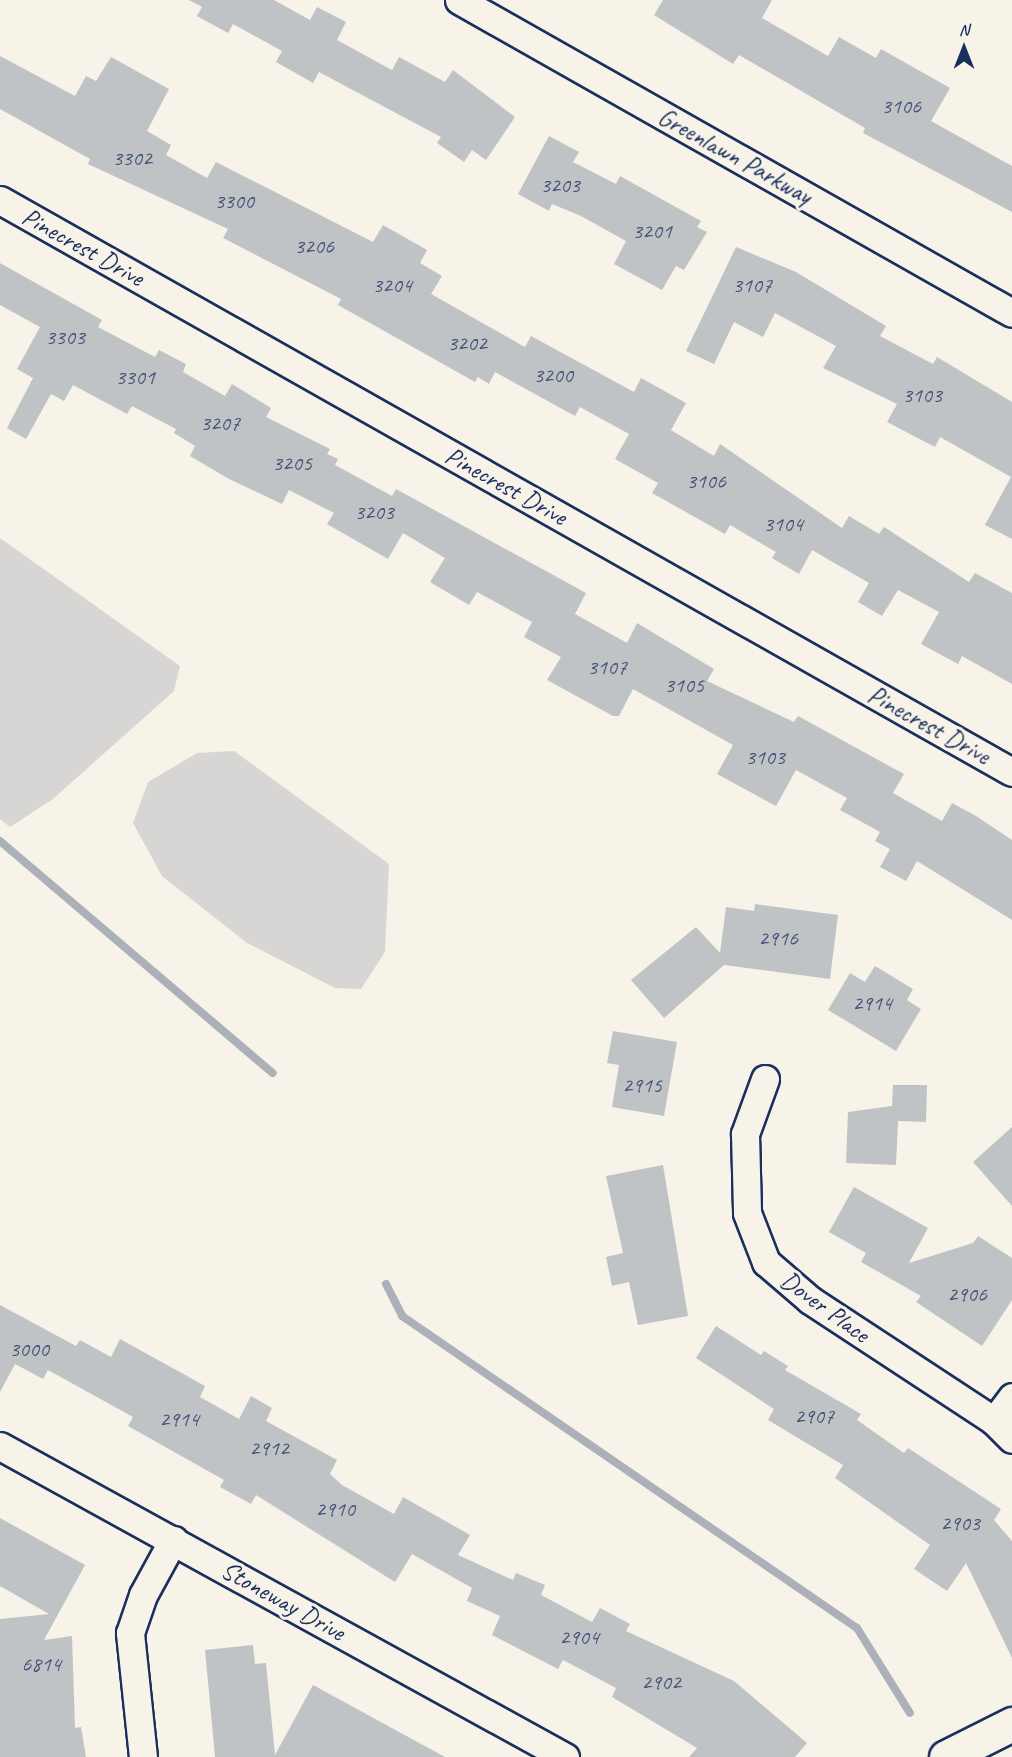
<!DOCTYPE html>
<style>
body{margin:0}
#map{position:relative;width:1012px;height:1757px;overflow:hidden;background:#f7f3e8;font-family:Caveat,sans-serif}
div>[style]{position:absolute}
.green>*{inset:0;background:#d7d6d4}
.stream>*{height:8px;margin:-4px;padding:0 4px;transform-origin:4px;border-radius:4px;background:#acb0b9}
.building>*{inset:0;background:#c0c3c5}
.roads{filter:drop-shadow(2px 0 #1b2f5e) drop-shadow(-2px 0 #1b2f5e) drop-shadow(0 2px #1b2f5e) drop-shadow(0 -2px #1b2f5e)}
.street>*{height:27px;margin:-13.5px;padding:0 13.5px;transform-origin:13.5px;border-radius:13.5px;background:#f7f3e8}
.secondary>*{height:33px;margin:-16.5px;padding:0 16.5px;transform-origin:16.5px;border-radius:16.5px;background:#f7f3e8}
span{translate:-50% -50%;white-space:nowrap;text-align:center;line-height:1.15;-webkit-text-stroke:6px #f7f3e8;paint-order:stroke}
.number-label{font-size:22px;color:#445478}
.number-label span{-webkit-text-stroke-width:0}
.street-label{font-size:26px;color:#1b2f5e}
.north{position:absolute;left:934px;top:18px;width:60px;height:60px;-webkit-text-stroke:4px #f7f3e8;paint-order:stroke;rotate:0deg;font-size:16px;font-weight:700;line-height:24px;text-align:center;color:#1b2f5e}
.north::after{content:'';display:block;margin:auto;width:21px;height:27px;background:#1b2f5e;clip-path:polygon(50% 0,100% 100%,50% 72%,0 100%)}
</style>
<div id="map">
<div class="green">
<i style="clip-path:polygon(0 538px,180px 666px,174px 691px,53px 799px,10px 827px,0 819px)"></i>
<i style="clip-path:polygon(234px 751px,389px 864px,385px 952px,361px 989px,335px 988px,247px 943px,162px 876px,133px 823px,148px 782px,197px 753px)"></i>
</div>
<div class="stream">
<i style="left:0;top:841px;width:358px;rotate:40.4deg"></i>
<i style="left:386px;top:1284px;width:36px;rotate:63deg"></i>
<i style="left:402px;top:1316px;width:552px;rotate:34.44deg"></i>
<i style="left:857px;top:1628px;width:100px;rotate:58.1deg"></i>
</div>
<div class="building">
<i style="clip-path:polygon(189px 0,274px 0,310px 20px,317px 7px,346px 22px,337px 40px,392px 70px,399px 57px,445px 82px,453px 70px,515px 117px,486px 160px,472px 150px,464px 162px,437px 143px,441px 137px,319px 72px,313px 83px,276px 62px,282px 51px,233px 24px,228px 33px,197px 16px,202px 7px)"></i>
<i style="clip-path:polygon(663px 0,772px 0,762px 18px,828px 56px,839px 37px,876px 58px,881px 49px,950px 88px,931px 121px,1012px 166px,1012px 212px,863px 133px,865px 128px,739px 55px,733px 64px,654px 15px)"></i>
<i style="clip-path:polygon(0 56px,75px 96px,86px 76px,96px 81px,111px 57px,169px 89px,147px 131px,171px 145px,166px 155px,207px 178px,216px 162px,373px 242px,383px 225px,427px 250px,420px 263px,442px 276px,431px 294px,525px 347px,531px 336px,634px 392px,641px 378px,686px 403px,671px 430px,714px 456px,720px 444px,842px 528px,849px 516px,879px 534px,884px 527px,969px 582px,975px 573px,1012px 593px,1012px 684px,962px 656px,958px 664px,921px 644px,939px 612px,898px 590px,882px 616px,858px 602px,869px 583px,812px 550px,799px 574px,772px 558px,776px 552px,730px 525px,725px 534px,652px 493px,658px 483px,615px 459px,629px 434px,580px 407px,575px 416px,495px 372px,489px 384px,478px 377px,475px 382px,338px 305px,341px 299px,223px 238px,228px 229px,88px 164px,90px 159px,0 109px)"></i>
<i style="clip-path:polygon(549px 136px,579px 152px,573px 162px,616px 184px,620px 176px,701px 221px,697px 227px,707px 232px,684px 270px,676px 266px,662px 290px,614px 264px,626px 241px,581px 216px,552px 204px,549px 211px,518px 194px)"></i>
<i style="clip-path:polygon(736px 247px,796px 272px,886px 326px,880px 336px,933px 364px,937px 357px,1012px 402px,1012px 539px,985px 525px,1011px 477px,940px 437px,935px 447px,887px 422px,897px 404px,823px 368px,836px 346px,775px 313px,763px 337px,734px 322px,714px 364px,686px 351px)"></i>
<i style="clip-path:polygon(0 263px,102px 320px,98px 327px,155px 357px,159px 350px,186px 364px,183px 372px,225px 396px,232px 384px,271px 408px,266px 417px,330px 449px,327px 454px,338px 459px,335px 465px,392px 496px,396px 489px,586px 593px,575px 614px,627px 643px,637px 623px,714px 669px,707px 681px,794px 722px,798px 716px,904px 774px,893px 793px,942px 821px,952px 803px,976px 816px,1012px 840px,1012px 920px,917px 861px,906px 881px,880px 867px,890px 849px,875px 841px,880px 832px,840px 810px,847px 798px,796px 770px,776px 806px,717px 774px,733px 745px,633px 689px,619px 716px,613px 716px,547px 680px,561px 657px,524px 637px,532px 622px,477px 592px,469px 605px,430px 582px,445px 558px,403px 533px,388px 559px,327px 524px,334px 513px,289px 490px,282px 504px,229px 479px,190px 456px,195px 446px,174px 433px,176px 429px,132px 406px,127px 414px,73px 385px,64px 401px,51px 394px,26px 439px,7px 428px,33px 378px,17px 369px,40px 327px,0 305px)"></i>
<i style="clip-path:polygon(755px 904px,838px 915px,830px 979px,724px 965px,664px 1018px,631px 980px,696px 927px,720px 953px,726px 907px,754px 911px)"></i>
<i style="clip-path:polygon(875px 966px,913px 989px,907px 1000px,921px 1009px,896px 1051px,828px 1010px,850px 973px,865px 982px)"></i>
<i style="clip-path:polygon(613px 1031px,677px 1042px,664px 1116px,612px 1107px,619px 1065px,607px 1063px)"></i>
<i style="clip-path:polygon(893px 1085px,927px 1085px,926px 1122px,898px 1121px,896px 1165px,846px 1163px,848px 1112px,892px 1106px)"></i>
<i style="clip-path:polygon(1012px 1127px,1012px 1206px,973px 1162px)"></i>
<i style="clip-path:polygon(663px 1165px,688px 1316px,638px 1325px,629px 1282px,612px 1286px,606px 1257px,623px 1253px,606px 1176px)"></i>
<i style="clip-path:polygon(854px 1187px,928px 1228px,909px 1263px,973px 1243px,978px 1236px,1012px 1258px,1012px 1300px,982px 1346px,916px 1302px,921px 1296px,861px 1262px,866px 1253px,829px 1232px)"></i>
<i style="clip-path:polygon(0 1305px,76px 1346px,80px 1340px,111px 1357px,120px 1339px,205px 1386px,200px 1397px,239px 1419px,251px 1396px,272px 1408px,266px 1421px,337px 1460px,330px 1474px,342px 1485px,394px 1514px,403px 1497px,470px 1535px,458px 1555px,513px 1580px,516px 1573px,545px 1585px,541px 1595px,592px 1622px,600px 1608px,630px 1624px,626px 1631px,734px 1681px,807px 1743px,795px 1757px,689px 1757px,697px 1748px,612px 1697px,616px 1688px,563px 1660px,558px 1669px,492px 1635px,500px 1616px,467px 1601px,472px 1588px,412px 1554px,395px 1582px,256px 1495px,251px 1504px,220px 1487px,224px 1480px,128px 1426px,133px 1417px,48px 1370px,43px 1379px,15px 1364px,0 1392px)"></i>
<i style="clip-path:polygon(716px 1326px,761px 1355px,764px 1351px,788px 1366px,785px 1370px,861px 1414px,857px 1420px,904px 1453px,908px 1448px,1001px 1509px,994px 1520px,1012px 1541px,1012px 1658px,966px 1563px,947px 1591px,914px 1569px,930px 1545px,835px 1478px,843px 1465px,768px 1420px,774px 1409px,696px 1358px)"></i>
<i style="clip-path:polygon(0 1518px,85px 1565px,44px 1640px,72px 1636px,75px 1728px,81px 1727px,86px 1757px,0 1757px,0 1619px,49px 1614px,0 1586px)"></i>
<i style="clip-path:polygon(253px 1645px,255px 1664px,266px 1663px,275px 1755px,313px 1685px,445px 1757px,215px 1757px,205px 1650px)"></i>
</div>
<div class="roads">
<div class="street">
<i style="left:459px;top:0;width:635px;rotate:29.51deg"></i>
<i style="left:0;top:200px;width:1162px;rotate:29.48deg"></i>
<i style="left:765px;top:1079px;width:59px;rotate:110deg"></i>
<i style="left:745px;top:1134px;width:79px;rotate:88.5deg"></i>
<i style="left:747px;top:1213px;width:53px;rotate:68.8deg"></i>
<i style="left:766px;top:1262px;width:58px;rotate:40.8deg"></i>
<i style="left:810px;top:1300px;width:220px;rotate:33.3deg"></i>
<i style="left:994px;top:1421px;width:25px;rotate:45deg"></i>
<i style="left:994px;top:1421px;width:30px;rotate:-53deg"></i>
<i style="left:0;top:1446px;width:645px;rotate:28.83deg"></i>
<i style="left:143px;top:1757px;width:125px;rotate:-96deg"></i>
<i style="left:130px;top:1633px;width:40px;rotate:-71.1deg"></i>
<i style="left:143px;top:1595px;width:63px;rotate:-61.4deg"></i>
</div>
<div class="secondary">
<i style="left:946px;top:1757px;width:74px;rotate:-26.6deg"></i>
</div>
</div>
<div class="number-label">
<span style="left:901px;top:107px">3106</span>
<span style="left:132px;top:159px">3302</span>
<span style="left:560px;top:186px">3203</span>
<span style="left:234px;top:202px">3300</span>
<span style="left:652px;top:232px">3201</span>
<span style="left:314px;top:247px">3206</span>
<span style="left:392px;top:286px">3204</span>
<span style="left:752px;top:286px">3107</span>
<span style="left:65px;top:338px">3303</span>
<span style="left:467px;top:344px">3202</span>
<span style="left:553px;top:376px">3200</span>
<span style="left:135px;top:378px">3301</span>
<span style="left:922px;top:396px">3103</span>
<span style="left:220px;top:424px">3207</span>
<span style="left:292px;top:464px">3205</span>
<span style="left:706px;top:482px">3106</span>
<span style="left:374px;top:513px">3203</span>
<span style="left:783px;top:525px">3104</span>
<span style="left:607px;top:668px">3107</span>
<span style="left:684px;top:686px">3105</span>
<span style="left:765px;top:758px">3103</span>
<span style="left:778px;top:939px">2916</span>
<span style="left:872px;top:1004px">2914</span>
<span style="left:642px;top:1086px">2915</span>
<span style="left:967px;top:1295px">2906</span>
<span style="left:29px;top:1350px">3000</span>
<span style="left:814px;top:1417px">2907</span>
<span style="left:179px;top:1420px">2914</span>
<span style="left:269px;top:1449px">2912</span>
<span style="left:335px;top:1510px">2910</span>
<span style="left:960px;top:1524px">2903</span>
<span style="left:579px;top:1638px">2904</span>
<span style="left:41px;top:1665px">6814</span>
<span style="left:661px;top:1683px">2902</span>
</div>
<div class="street-label">
<span style="left:735px;top:156px;rotate:29deg">Greenlawn Parkway</span>
<span style="left:83px;top:247px;rotate:29deg">Pinecrest Drive</span>
<span style="left:506px;top:486px;rotate:29deg">Pinecrest Drive</span>
<span style="left:929px;top:725px;rotate:29deg">Pinecrest Drive</span>
<span style="left:825px;top:1307px;rotate:36deg">Dover Place</span>
<span style="left:283px;top:1601px;rotate:29deg">Stoneway Drive</span>
</div>
<div class="north">N</div>
</div>
